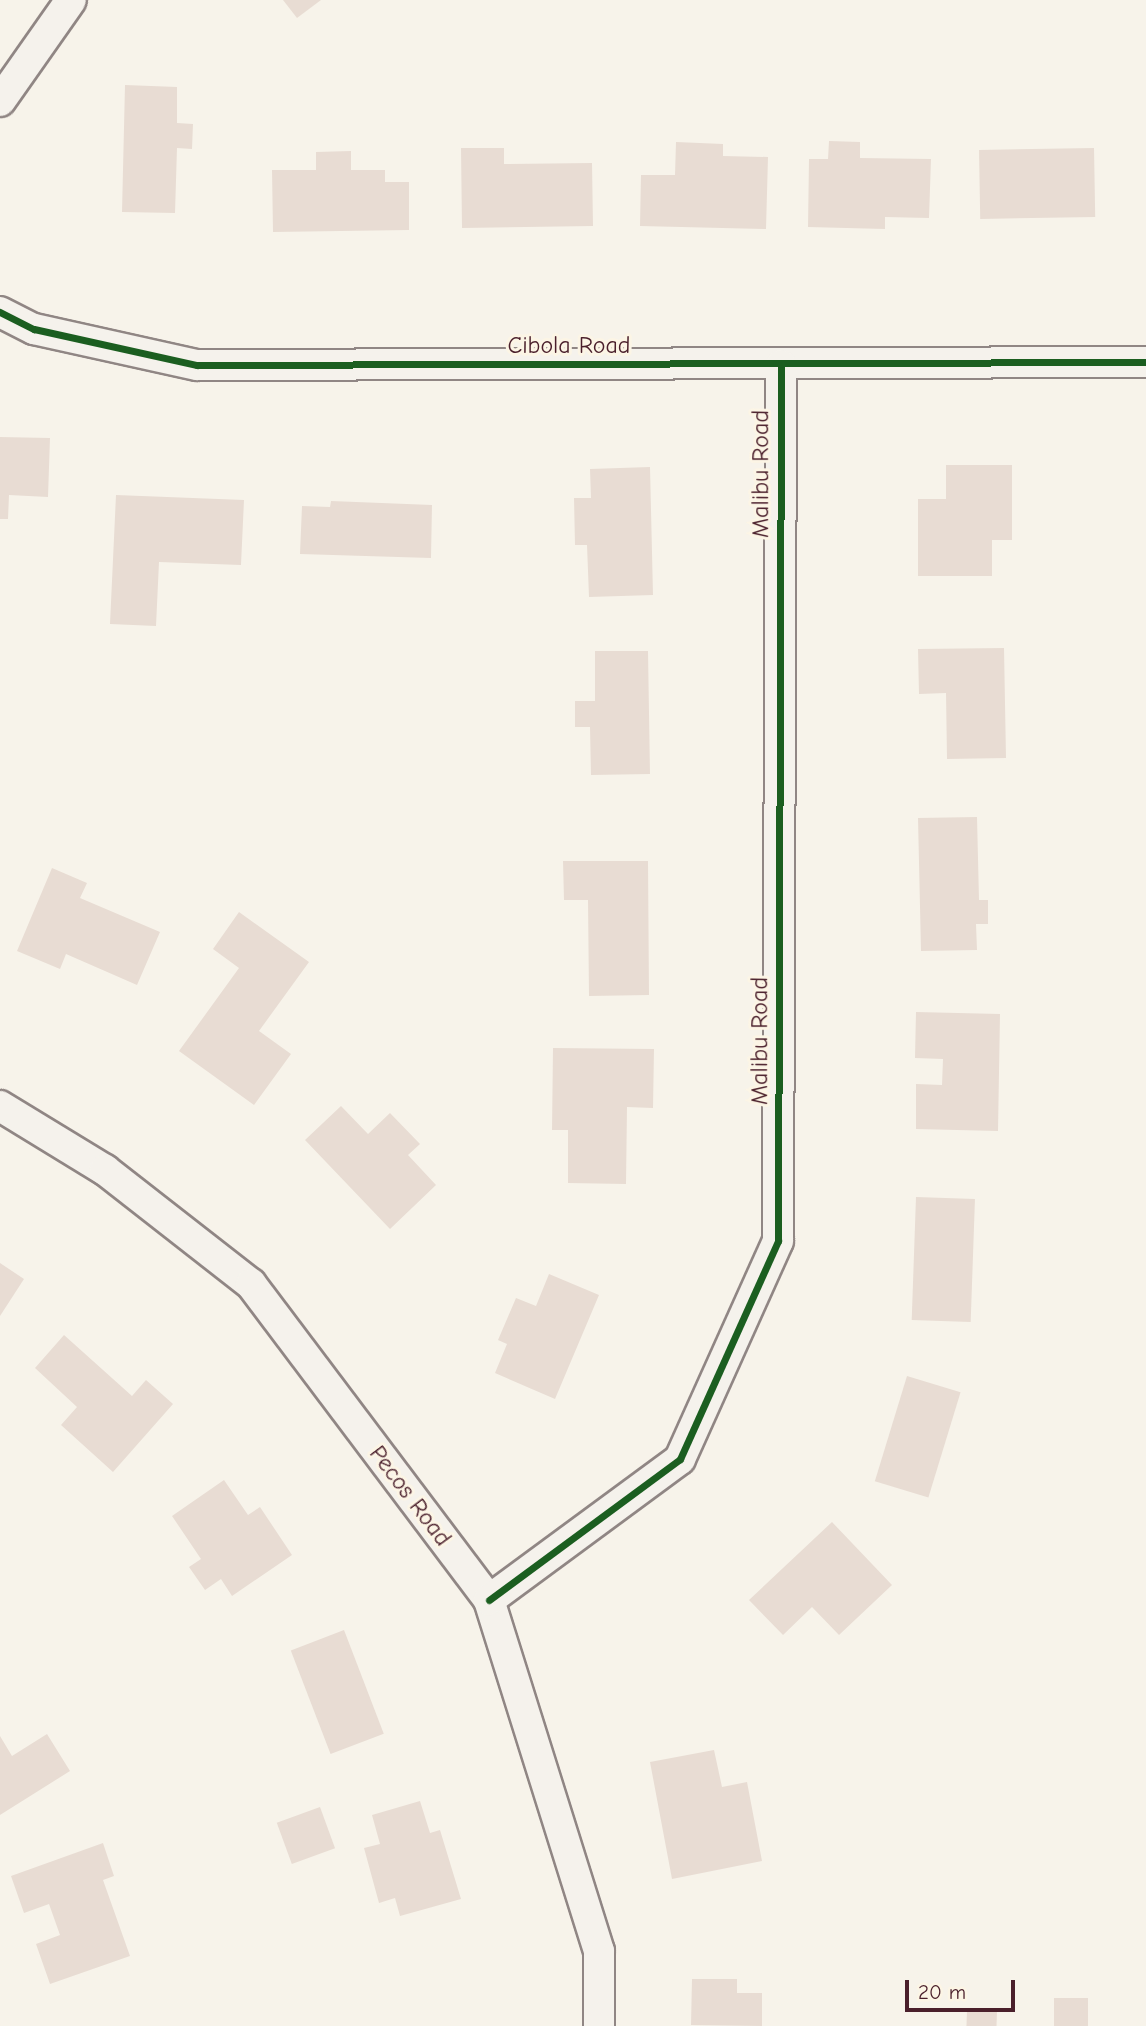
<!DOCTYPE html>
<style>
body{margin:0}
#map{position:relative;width:1146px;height:2026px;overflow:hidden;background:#f7f3ea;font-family:"Comic Neue",sans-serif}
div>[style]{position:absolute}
.building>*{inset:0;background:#e8dcd3;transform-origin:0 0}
.roads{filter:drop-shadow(2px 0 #908684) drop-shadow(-2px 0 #908684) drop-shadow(0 2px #908684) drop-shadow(0 -2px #908684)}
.minor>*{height:30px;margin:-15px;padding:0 15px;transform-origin:15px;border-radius:15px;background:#f5f2ec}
.cycleway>*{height:7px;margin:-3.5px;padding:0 3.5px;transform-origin:3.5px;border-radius:3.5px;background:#1b5e20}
span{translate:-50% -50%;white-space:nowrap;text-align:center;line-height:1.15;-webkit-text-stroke:6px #fcf5e5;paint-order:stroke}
.street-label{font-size:24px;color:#4a1f2b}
.scale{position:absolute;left:905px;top:1980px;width:110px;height:32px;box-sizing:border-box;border:4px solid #4a1f2b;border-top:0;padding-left:9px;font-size:21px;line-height:24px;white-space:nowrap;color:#4a1f2b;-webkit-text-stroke:5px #fcf5e5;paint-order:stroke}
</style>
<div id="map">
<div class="building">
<i style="clip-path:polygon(283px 0,321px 0,297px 18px)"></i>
<i style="clip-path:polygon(125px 85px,177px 87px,177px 123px,193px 124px,192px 149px,177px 148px,175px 213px,122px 212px)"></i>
<i style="clip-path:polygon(829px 141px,860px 142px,860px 158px,931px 159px,929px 218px,885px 217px,885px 229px,808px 227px,809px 159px,828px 159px)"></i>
<i style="clip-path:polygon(676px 142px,723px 144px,723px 156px,768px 157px,766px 229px,640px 226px,641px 175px,675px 175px)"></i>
<i style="clip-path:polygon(461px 148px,504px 148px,504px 164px,592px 163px,593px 226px,462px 228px)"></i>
<i style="left:1094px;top:148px;width:69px;height:115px;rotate:89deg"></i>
<i style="clip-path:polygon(351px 151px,351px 170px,385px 170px,385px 182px,409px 182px,409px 230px,273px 232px,272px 170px,316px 170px,316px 152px)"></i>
<i style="clip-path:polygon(0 437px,50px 438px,48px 497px,9px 495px,8px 519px,0 519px)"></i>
<i style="clip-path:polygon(946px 465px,1012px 465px,1012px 540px,992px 540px,992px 576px,918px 576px,918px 499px,946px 499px)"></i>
<i style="clip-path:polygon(650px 467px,653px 595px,589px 597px,587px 545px,575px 545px,574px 498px,591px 498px,590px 469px)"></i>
<i style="clip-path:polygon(116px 495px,244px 500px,241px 565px,159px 562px,156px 626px,110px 624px)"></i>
<i style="clip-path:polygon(331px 501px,432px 505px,431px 558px,300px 554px,302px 506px,330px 507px)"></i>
<i style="clip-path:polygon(1004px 648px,1006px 758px,947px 759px,946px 693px,919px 694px,918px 649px)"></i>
<i style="clip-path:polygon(595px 651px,648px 651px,650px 774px,591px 775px,590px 727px,575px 727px,575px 701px,595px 701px)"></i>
<i style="clip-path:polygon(977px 817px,979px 900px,988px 900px,988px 924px,976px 924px,977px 950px,921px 951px,918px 818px)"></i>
<i style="clip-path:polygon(563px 861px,648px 861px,649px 995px,589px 996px,588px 900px,564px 900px)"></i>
<i style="clip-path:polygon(52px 868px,87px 883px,80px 898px,160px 932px,137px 985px,66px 954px,60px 969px,17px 951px)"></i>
<i style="clip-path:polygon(239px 912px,309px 962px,259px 1031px,291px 1054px,254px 1105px,179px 1051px,239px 968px,213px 949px)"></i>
<i style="clip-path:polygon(916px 1012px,1000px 1014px,998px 1131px,916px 1129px,916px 1084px,942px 1085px,943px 1059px,915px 1058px)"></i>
<i style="clip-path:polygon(553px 1048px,654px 1049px,653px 1108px,627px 1107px,626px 1184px,568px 1183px,568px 1130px,552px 1130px)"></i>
<i style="clip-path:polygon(341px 1106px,368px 1134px,390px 1113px,420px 1144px,408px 1155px,436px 1185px,390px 1229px,305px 1140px)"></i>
<i style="left:916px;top:1197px;width:59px;height:123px;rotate:2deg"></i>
<i style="clip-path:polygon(0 1263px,24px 1279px,0 1316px)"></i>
<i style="clip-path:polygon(549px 1274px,599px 1295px,555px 1399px,495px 1373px,507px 1344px,498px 1340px,516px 1298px,536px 1306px)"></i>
<i style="clip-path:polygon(64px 1335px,132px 1396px,146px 1380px,173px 1404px,113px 1472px,61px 1425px,77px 1407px,35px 1368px)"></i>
<i style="left:907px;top:1376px;width:56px;height:110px;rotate:17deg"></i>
<i style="clip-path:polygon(224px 1480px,248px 1515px,260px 1507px,292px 1555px,232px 1596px,221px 1579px,205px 1590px,189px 1567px,201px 1559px,172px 1516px)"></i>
<i style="clip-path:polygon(832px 1522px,892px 1585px,839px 1635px,812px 1607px,783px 1635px,749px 1600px)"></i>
<i style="left:344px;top:1630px;width:111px;height:57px;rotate:69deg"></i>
<i style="clip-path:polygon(47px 1734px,70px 1771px,0 1815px,0 1736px,12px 1756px)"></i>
<i style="clip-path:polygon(714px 1750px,722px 1787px,747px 1782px,762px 1861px,672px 1879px,650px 1762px)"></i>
<i style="clip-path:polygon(420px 1801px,430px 1833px,440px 1830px,461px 1899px,400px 1916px,395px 1898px,379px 1903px,364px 1848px,380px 1844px,372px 1815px)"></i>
<i style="left:320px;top:1807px;width:44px;height:46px;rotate:70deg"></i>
<i style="clip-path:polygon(103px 1843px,114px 1876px,103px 1880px,130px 1956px,50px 1984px,36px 1944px,60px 1935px,49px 1904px,24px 1913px,11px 1876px)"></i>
<i style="clip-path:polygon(692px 1979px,737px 1979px,737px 1993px,762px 1993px,762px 2026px,691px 2025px)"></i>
<i style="left:1054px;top:1998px;width:34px;height:28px"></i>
<i style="left:967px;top:2011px;width:30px;height:15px;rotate:2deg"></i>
</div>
<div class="roads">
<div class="minor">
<i style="left:0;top:101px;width:123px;rotate:-54.9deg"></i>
<i style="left:0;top:312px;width:38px;rotate:27deg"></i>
<i style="left:34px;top:329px;width:167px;rotate:12.5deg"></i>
<i style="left:197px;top:365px;width:949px;rotate:-0.18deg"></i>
<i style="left:0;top:1106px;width:123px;rotate:31.4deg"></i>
<i style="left:105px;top:1170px;width:185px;rotate:38deg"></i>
<i style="left:251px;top:1284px;width:396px;rotate:53deg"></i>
<i style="left:489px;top:1600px;width:368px;rotate:72.6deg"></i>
<i style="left:599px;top:1951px;width:75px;rotate:90deg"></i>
<i style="left:489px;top:1600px;width:237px;rotate:-36.4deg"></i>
<i style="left:680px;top:1459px;width:239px;rotate:-65.8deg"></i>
<i style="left:778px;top:1241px;width:876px;rotate:-89.8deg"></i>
</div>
</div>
<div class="cycleway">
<i style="left:0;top:312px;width:38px;rotate:27deg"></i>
<i style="left:34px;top:329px;width:167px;rotate:12.5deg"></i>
<i style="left:197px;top:365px;width:949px;rotate:-0.18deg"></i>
<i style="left:489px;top:1600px;width:237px;rotate:-36.4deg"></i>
<i style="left:680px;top:1459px;width:239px;rotate:-65.8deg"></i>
<i style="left:778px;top:1241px;width:876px;rotate:-89.8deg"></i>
</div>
<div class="street-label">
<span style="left:569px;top:346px">Cibola Road</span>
<span style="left:761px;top:474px;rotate:-90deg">Malibu Road</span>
<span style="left:760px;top:1041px;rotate:-90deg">Malibu Road</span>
<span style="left:410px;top:1496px;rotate:53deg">Pecos Road</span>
</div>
<div class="scale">20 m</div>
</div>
